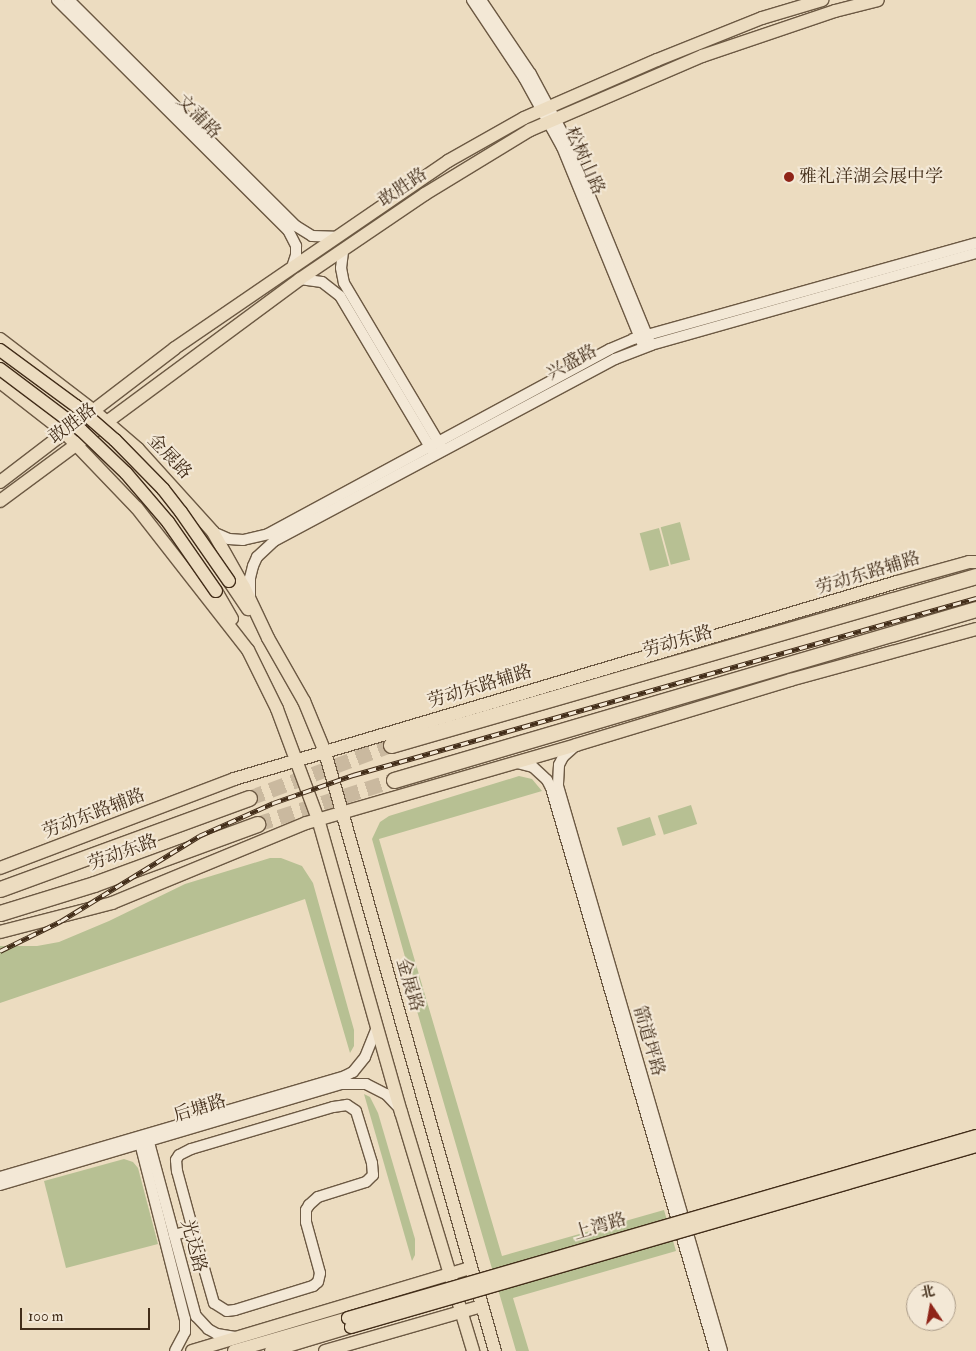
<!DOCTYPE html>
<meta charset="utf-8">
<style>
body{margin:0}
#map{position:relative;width:976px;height:1351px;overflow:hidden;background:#ecdcc0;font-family:"IM FELL Double Pica","Noto Serif SC",serif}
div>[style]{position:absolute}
.green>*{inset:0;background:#b7c093;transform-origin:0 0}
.highway-tunnel>*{height:15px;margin-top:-7.5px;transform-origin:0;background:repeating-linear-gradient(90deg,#cab99f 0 15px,transparent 0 23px)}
.roads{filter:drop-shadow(1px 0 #6c5943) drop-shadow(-1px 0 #6c5943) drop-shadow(0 1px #6c5943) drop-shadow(0 -1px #6c5943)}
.minor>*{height:10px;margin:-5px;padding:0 5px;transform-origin:5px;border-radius:5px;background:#f3e8d6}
.major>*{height:12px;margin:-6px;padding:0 6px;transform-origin:6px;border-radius:6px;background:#ecdcc0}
.highway>*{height:15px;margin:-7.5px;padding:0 7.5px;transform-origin:7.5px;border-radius:7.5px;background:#ecdcc0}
.rail>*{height:4.5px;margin-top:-2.25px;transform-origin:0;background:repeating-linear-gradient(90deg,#f3e8d6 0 8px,#422d19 0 16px);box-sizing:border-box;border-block:1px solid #422d19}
.bridges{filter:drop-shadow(1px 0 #422d19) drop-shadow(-1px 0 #422d19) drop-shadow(0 1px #422d19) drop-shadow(0 -1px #422d19)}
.major-bridge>*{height:12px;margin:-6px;padding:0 6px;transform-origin:6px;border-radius:6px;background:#ecdcc0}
.dots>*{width:14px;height:14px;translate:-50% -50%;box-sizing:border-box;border:2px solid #f3e8d6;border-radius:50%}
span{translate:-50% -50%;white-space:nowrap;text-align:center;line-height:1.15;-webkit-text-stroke:4px #f3e8d6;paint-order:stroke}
.street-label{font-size:18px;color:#422d19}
.poi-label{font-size:18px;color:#422d19}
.left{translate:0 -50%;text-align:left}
.north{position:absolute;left:906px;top:1281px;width:50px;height:50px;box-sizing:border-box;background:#f3e8d6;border:1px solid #ac9d8a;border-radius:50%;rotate:348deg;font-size:14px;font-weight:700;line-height:20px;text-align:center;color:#422d19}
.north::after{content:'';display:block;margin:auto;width:18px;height:22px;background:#8f2418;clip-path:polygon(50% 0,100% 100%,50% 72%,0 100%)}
.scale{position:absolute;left:20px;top:1308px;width:130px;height:22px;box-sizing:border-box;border:2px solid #422d19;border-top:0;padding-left:6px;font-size:15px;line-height:18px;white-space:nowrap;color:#422d19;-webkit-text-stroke:4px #f3e8d6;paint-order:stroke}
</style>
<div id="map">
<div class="green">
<i style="left:680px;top:522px;width:39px;height:20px;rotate:75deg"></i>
<i style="left:659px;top:528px;width:39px;height:20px;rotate:75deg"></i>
<i style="clip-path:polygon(519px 776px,532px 779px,542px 791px,379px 839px,502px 1256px,664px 1210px,676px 1251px,513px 1298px,529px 1351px,516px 1351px,417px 1011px,405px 957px,372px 839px,380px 822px,389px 816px)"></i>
<i style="left:691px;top:805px;width:20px;height:35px;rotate:72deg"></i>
<i style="left:650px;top:817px;width:19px;height:35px;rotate:72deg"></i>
<i style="clip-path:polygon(270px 858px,281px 858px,302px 866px,313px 883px,354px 1030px,354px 1046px,350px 1053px,305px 899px,0 1003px,0 946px,37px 946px,59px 942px,109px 921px,185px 884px)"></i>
<i style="clip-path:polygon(364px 1094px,370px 1097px,378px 1113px,415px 1239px,415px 1255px,412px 1261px)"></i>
<i style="clip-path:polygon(124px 1159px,133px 1162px,138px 1168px,158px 1244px,66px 1268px,44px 1181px)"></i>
</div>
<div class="highway-tunnel">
<i style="left:249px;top:798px;width:152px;rotate:-20.5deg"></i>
<i style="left:257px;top:824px;width:144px;rotate:-17.8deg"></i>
</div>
<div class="roads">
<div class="minor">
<i style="left:57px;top:0;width:326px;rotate:44.9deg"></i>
<i style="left:288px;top:230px;width:18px;rotate:63deg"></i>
<i style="left:296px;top:246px;width:9px;rotate:90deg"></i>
<i style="left:296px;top:255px;width:13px;rotate:108deg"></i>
<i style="left:69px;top:0;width:320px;rotate:44.9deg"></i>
<i style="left:296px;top:226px;width:19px;rotate:32deg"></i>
<i style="left:312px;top:236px;width:23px;rotate:2deg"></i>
<i style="left:472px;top:0;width:94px;rotate:56.3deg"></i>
<i style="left:524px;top:78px;width:79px;rotate:61.2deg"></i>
<i style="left:562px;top:147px;width:212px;rotate:67.8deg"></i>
<i style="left:481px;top:0;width:89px;rotate:56deg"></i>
<i style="left:531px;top:74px;width:81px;rotate:61.8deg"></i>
<i style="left:569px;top:145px;width:211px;rotate:67.7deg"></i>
<i style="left:343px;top:252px;width:16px;rotate:97deg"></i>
<i style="left:341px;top:268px;width:15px;rotate:79deg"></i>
<i style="left:344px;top:283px;width:192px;rotate:59.3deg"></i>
<i style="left:300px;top:279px;width:22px;rotate:8deg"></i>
<i style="left:322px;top:282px;width:23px;rotate:38deg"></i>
<i style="left:340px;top:296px;width:182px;rotate:59.2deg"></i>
<i style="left:213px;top:532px;width:17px;rotate:24deg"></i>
<i style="left:229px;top:539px;width:14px;rotate:4deg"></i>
<i style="left:243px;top:540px;width:26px;rotate:-13deg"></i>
<i style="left:268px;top:534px;width:389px;rotate:-28.4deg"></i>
<i style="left:610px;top:349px;width:25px;rotate:-23deg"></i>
<i style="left:633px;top:339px;width:356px;rotate:-15.6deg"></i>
<i style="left:250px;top:596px;width:18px;rotate:-90deg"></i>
<i style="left:250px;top:578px;width:12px;rotate:-76deg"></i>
<i style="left:253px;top:566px;width:10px;rotate:-66deg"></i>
<i style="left:257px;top:557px;width:23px;rotate:-43deg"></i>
<i style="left:274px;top:541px;width:387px;rotate:-28.1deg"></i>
<i style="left:615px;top:359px;width:39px;rotate:-21deg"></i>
<i style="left:651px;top:345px;width:338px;rotate:-15.8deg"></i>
<i style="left:574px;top:747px;width:15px;rotate:138deg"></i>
<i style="left:563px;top:757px;width:9px;rotate:117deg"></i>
<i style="left:559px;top:765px;width:21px;rotate:93deg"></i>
<i style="left:558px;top:786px;width:588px;rotate:73.81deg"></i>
<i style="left:517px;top:763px;width:16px;rotate:14deg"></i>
<i style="left:533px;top:767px;width:19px;rotate:43deg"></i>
<i style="left:547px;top:780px;width:9px;rotate:63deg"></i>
<i style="left:551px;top:788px;width:586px;rotate:73.76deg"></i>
<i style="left:147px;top:1135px;width:188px;rotate:74.9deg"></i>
<i style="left:196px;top:1316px;width:18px;rotate:47deg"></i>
<i style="left:208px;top:1329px;width:10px;rotate:29deg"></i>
<i style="left:217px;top:1334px;width:20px;rotate:9deg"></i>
<i style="left:139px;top:1139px;width:186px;rotate:75.7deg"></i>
<i style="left:185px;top:1319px;width:13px;rotate:90deg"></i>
<i style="left:185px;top:1332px;width:21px;rotate:118deg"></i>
<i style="left:0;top:1177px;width:359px;rotate:-16.3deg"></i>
<i style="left:345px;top:1076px;width:9px;rotate:-27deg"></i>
<i style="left:353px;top:1072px;width:19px;rotate:-51deg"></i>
<i style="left:365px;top:1057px;width:32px;rotate:-68deg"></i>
<i style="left:0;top:1185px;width:356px;rotate:-16.5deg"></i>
<i style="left:341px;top:1084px;width:25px"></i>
<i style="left:366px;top:1084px;width:22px;rotate:27deg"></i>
<i style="left:386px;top:1094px;width:18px;rotate:47deg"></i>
<i style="left:174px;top:1235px;width:20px;rotate:-15deg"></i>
<i style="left:193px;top:1230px;width:76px;rotate:74deg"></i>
<i style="left:214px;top:1303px;width:15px;rotate:32deg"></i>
<i style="left:227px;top:1311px;width:8px;rotate:-7deg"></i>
<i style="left:235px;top:1310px;width:82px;rotate:-17.1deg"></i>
<i style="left:313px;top:1286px;width:6px;rotate:-39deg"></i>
<i style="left:318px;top:1282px;width:9px;rotate:-77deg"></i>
<i style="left:320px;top:1273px;width:53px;rotate:-105.4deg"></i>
<i style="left:306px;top:1222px;width:12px;rotate:-90deg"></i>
<i style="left:306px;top:1210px;width:6px;rotate:-59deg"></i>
<i style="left:309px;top:1205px;width:12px;rotate:-42deg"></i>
<i style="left:318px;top:1197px;width:50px;rotate:-17.4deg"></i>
<i style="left:366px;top:1182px;width:10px;rotate:-45deg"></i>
<i style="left:373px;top:1175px;width:12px;rotate:-95deg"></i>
<i style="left:372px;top:1163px;width:54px;rotate:-107.1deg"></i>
<i style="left:356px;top:1111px;width:11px;rotate:-146deg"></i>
<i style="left:347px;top:1105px;width:14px;rotate:172deg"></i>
<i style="left:333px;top:1107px;width:148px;rotate:163.5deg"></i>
<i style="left:191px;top:1149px;width:13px;rotate:153deg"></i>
<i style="left:179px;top:1155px;width:6px;rotate:121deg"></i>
<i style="left:176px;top:1160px;width:11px;rotate:85deg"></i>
<i style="left:177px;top:1171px;width:61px;rotate:74.8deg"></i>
</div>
<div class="major">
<i style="left:0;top:339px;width:118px;rotate:37.5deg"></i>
<i style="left:94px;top:411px;width:58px;rotate:40.8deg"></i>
<i style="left:138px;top:449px;width:112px;rotate:47.9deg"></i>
<i style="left:213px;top:532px;width:63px;rotate:60.6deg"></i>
<i style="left:244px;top:587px;width:56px;rotate:64.8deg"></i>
<i style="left:268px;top:638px;width:73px;rotate:60.3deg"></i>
<i style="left:304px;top:701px;width:55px;rotate:67.6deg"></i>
<i style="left:325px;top:752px;width:623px;rotate:74.16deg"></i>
<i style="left:0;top:382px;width:81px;rotate:38deg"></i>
<i style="left:64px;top:432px;width:105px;rotate:46.2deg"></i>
<i style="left:137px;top:508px;width:180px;rotate:52deg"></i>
<i style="left:248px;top:650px;width:66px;rotate:63.8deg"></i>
<i style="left:277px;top:709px;width:117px;rotate:69.6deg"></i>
<i style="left:318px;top:819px;width:305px;rotate:74.2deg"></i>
<i style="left:401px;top:1112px;width:250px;rotate:73.2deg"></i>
<i style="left:0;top:482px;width:220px;rotate:-37.4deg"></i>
<i style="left:175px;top:348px;width:331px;rotate:-34.4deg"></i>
<i style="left:448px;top:161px;width:87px;rotate:-29.5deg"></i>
<i style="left:524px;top:118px;width:145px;rotate:-23.6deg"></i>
<i style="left:657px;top:60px;width:113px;rotate:-21.8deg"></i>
<i style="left:762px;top:18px;width:63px;rotate:-16.7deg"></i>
<i style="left:0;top:501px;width:373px;rotate:-36.5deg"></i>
<i style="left:300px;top:279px;width:151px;rotate:-34.2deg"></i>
<i style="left:425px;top:194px;width:123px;rotate:-31.4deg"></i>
<i style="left:530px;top:130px;width:187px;rotate:-23.3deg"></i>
<i style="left:702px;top:56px;width:140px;rotate:-18.7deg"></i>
<i style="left:835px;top:11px;width:44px;rotate:-14.3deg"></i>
<i style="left:229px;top:581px;width:34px;rotate:56deg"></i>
<i style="left:216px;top:591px;width:32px;rotate:60deg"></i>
<i style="left:0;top:868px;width:250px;rotate:-20.8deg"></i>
<i style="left:234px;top:779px;width:692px;rotate:-16.55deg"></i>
<i style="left:897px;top:582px;width:75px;rotate:-15.5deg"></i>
<i style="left:969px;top:562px;width:7px"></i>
<i style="left:0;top:932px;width:116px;rotate:-14.5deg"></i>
<i style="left:112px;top:903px;width:210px;rotate:-22.4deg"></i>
<i style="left:306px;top:823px;width:281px;rotate:-16.1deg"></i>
<i style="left:576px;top:745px;width:224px;rotate:-16.9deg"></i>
<i style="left:790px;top:680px;width:193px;rotate:-15.3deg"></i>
<i style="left:192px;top:1351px;width:291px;rotate:-16.6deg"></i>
<i style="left:234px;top:1351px;width:119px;rotate:-16.1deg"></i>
<i style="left:271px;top:1351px;width:84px;rotate:-16.7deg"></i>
<i style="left:325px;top:1351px;width:163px;rotate:-16deg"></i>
</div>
<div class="highway">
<i style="left:391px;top:745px;width:609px;rotate:-16.11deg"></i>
<i style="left:394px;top:780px;width:607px;rotate:-16.37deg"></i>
<i style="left:0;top:889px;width:265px;rotate:-20.1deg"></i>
<i style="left:0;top:913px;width:98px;rotate:-17.1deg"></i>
<i style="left:94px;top:884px;width:174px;rotate:-20.2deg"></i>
</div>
</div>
<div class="rail">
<i style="left:0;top:951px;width:68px;rotate:-26.2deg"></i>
<i style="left:61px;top:921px;width:162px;rotate:-31.6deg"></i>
<i style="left:199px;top:836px;width:81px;rotate:-24deg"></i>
<i style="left:273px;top:803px;width:85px;rotate:-19.3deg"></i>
<i style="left:353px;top:775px;width:648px;rotate:-15.86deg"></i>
</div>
<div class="bridges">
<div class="major-bridge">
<i style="left:0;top:350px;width:94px;rotate:36.4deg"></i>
<i style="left:76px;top:406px;width:52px;rotate:41.1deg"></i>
<i style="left:115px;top:440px;width:69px;rotate:45.6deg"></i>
<i style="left:163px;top:489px;width:29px;rotate:52deg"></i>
<i style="left:181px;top:512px;width:84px;rotate:55.2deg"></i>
<i style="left:0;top:369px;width:101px;rotate:37deg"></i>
<i style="left:81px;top:430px;width:62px;rotate:43.7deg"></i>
<i style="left:126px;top:473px;width:65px;rotate:49.4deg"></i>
<i style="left:168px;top:522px;width:84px;rotate:55.2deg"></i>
<i style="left:348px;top:1318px;width:654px;rotate:-16.16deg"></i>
<i style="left:351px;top:1327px;width:651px;rotate:-16.15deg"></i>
</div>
</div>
<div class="dots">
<i style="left:789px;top:177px;background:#8f2418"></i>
</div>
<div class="street-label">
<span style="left:198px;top:117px;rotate:45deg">文蒲路</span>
<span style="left:584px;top:161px;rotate:66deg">松树山路</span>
<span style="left:403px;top:188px;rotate:-34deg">敢胜路</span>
<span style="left:572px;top:363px;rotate:-28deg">兴盛路</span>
<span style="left:73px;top:424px;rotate:-37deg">敢胜路</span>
<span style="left:169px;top:457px;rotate:46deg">金展路</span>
<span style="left:868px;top:574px;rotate:-17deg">劳动东路辅路</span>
<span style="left:678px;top:642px;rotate:-16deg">劳动东路</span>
<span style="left:480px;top:687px;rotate:-17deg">劳动东路辅路</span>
<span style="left:94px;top:814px;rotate:-21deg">劳动东路辅路</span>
<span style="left:123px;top:853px;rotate:-20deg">劳动东路</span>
<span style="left:409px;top:985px;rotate:74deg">金展路</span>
<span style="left:648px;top:1041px;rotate:74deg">箭道坪路</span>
<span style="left:200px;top:1109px;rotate:-17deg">后塘路</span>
<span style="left:600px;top:1227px;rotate:-16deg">上湾路</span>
<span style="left:193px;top:1246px;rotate:75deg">光达路</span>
</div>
<div class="poi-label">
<span class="left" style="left:799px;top:177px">雅礼洋湖会展中学</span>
</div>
<div class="north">北</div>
<div class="scale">100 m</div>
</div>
